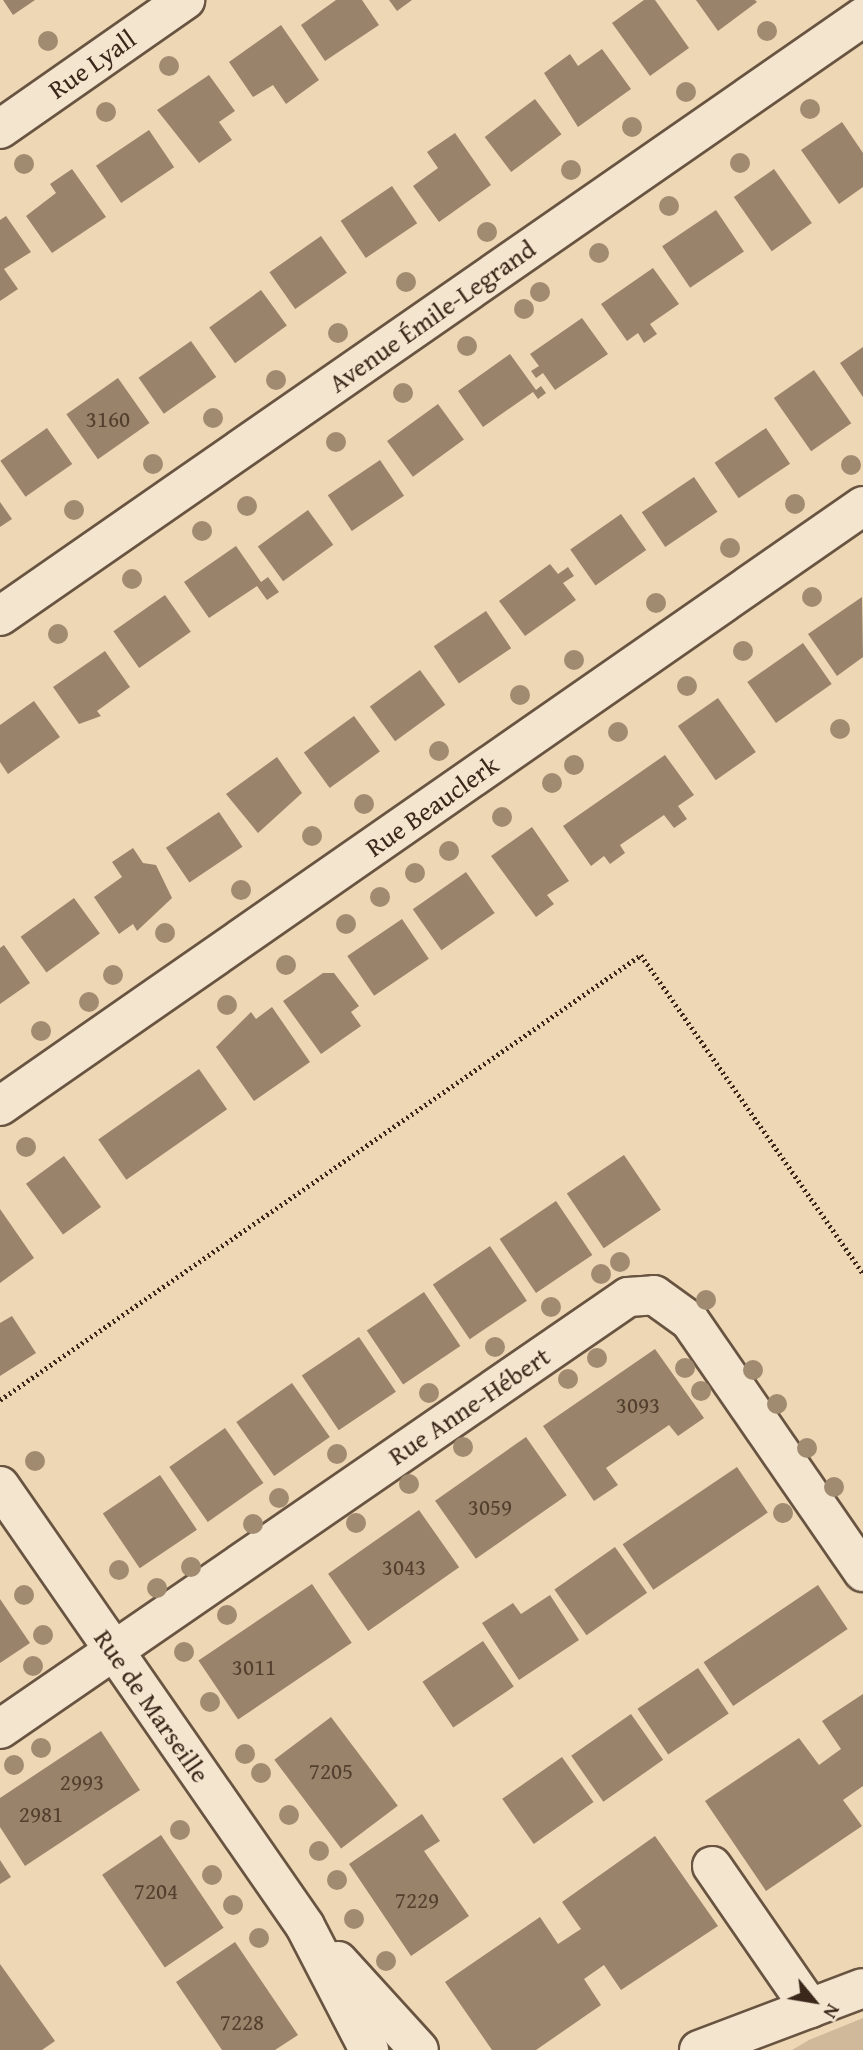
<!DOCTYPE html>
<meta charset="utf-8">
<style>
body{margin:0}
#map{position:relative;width:863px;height:2050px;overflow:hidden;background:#eed7b5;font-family:"Gentium Book Plus",serif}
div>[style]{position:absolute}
.green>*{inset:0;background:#d0b99b}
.building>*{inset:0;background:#99836b;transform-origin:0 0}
.path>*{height:4.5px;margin-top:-2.25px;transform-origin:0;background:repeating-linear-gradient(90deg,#3c281a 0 2px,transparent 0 5.5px)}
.roads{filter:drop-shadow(2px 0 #685441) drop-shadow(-2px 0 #685441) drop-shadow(0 2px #685441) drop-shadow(0 -2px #685441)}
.minor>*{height:38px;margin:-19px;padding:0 19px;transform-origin:19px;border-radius:19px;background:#f4e5cf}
.trees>*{width:20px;height:20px;margin:-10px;border-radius:50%;background:#a08b71}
span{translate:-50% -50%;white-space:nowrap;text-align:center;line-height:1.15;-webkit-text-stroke:6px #f4e5cf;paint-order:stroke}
.number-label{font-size:23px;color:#533f2e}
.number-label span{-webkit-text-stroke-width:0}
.street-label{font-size:26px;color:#3c281a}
.north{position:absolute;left:779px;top:1966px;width:70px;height:70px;-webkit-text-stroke:5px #f4e5cf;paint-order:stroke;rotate:120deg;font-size:19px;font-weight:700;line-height:28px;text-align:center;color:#3c281a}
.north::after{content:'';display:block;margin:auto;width:24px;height:32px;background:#3c281a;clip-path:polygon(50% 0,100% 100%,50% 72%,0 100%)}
</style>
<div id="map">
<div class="green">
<i style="clip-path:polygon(863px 2018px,863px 2050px,792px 2050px,809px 2040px)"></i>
</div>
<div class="building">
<i style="clip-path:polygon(3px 0,35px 0,13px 15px)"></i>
<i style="clip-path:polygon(336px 0,362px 0,379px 25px,325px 61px,301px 25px)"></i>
<i style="clip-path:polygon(389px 0,412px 0,397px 11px)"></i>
<i style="clip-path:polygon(644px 0,655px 0,689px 48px,650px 76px,612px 23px)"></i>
<i style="clip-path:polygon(696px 0,755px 0,757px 2px,718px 31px)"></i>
<i style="clip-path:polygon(281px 25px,319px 80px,286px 104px,273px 85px,253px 97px,229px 62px)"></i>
<i style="clip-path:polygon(602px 49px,631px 89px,578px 127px,544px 73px,570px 54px,578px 66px)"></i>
<i style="clip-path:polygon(209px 75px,235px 111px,219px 122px,232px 140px,199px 163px,157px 110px)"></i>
<i style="left:535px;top:99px;width:44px;height:63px;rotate:53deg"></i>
<i style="clip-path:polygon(842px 122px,863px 153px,863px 187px,839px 204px,801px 150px)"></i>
<i style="left:149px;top:130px;width:45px;height:64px;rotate:56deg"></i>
<i style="clip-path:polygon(455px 133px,491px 185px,439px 222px,413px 186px,438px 168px,427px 152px)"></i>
<i style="clip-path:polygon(72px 169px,106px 217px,52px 253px,26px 216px,56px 193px,50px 184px)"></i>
<i style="left:774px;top:169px;width:66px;height:49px;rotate:55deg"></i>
<i style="left:392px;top:186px;width:45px;height:62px;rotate:56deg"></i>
<i style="left:716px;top:210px;width:50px;height:65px;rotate:56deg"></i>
<i style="clip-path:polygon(6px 216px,31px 252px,4px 269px,18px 289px,0 301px,0 220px)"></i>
<i style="left:321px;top:236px;width:45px;height:63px;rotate:55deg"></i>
<i style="clip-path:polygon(653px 268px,679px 304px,650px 324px,657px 334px,644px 343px,638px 333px,627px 341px,601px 304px)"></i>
<i style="left:261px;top:290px;width:44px;height:64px;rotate:54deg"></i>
<i style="clip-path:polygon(582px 318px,608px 354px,555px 390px,543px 373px,536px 378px,531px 371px,539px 366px,530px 354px)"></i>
<i style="left:191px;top:341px;width:44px;height:64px;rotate:55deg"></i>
<i style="clip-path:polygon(863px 347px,863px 397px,840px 363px)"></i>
<i style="clip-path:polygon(510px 354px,536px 390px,541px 386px,546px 393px,538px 399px,533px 392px,483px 427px,458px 391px)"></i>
<i style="left:814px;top:370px;width:65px;height:49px;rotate:55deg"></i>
<i style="left:118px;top:378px;width:55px;height:63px;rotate:55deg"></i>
<i style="left:438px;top:404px;width:44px;height:63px;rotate:54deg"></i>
<i style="left:47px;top:428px;width:44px;height:57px;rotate:55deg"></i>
<i style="left:766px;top:428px;width:43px;height:62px;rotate:56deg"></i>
<i style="left:380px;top:460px;width:43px;height:63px;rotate:56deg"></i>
<i style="left:694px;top:477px;width:42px;height:63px;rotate:56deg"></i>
<i style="clip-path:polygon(0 502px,12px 519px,0 527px)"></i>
<i style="left:308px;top:510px;width:43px;height:62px;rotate:54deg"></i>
<i style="left:621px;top:514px;width:44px;height:62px;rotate:55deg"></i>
<i style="clip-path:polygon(236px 546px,261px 582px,268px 577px,279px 592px,267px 600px,257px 586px,209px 618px,184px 582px)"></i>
<i style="clip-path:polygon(550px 564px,558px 574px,568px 567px,574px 576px,563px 583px,576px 600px,525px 636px,499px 601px)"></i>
<i style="left:165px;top:595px;width:45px;height:63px;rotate:55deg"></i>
<i style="clip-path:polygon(862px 597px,863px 657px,837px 676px,808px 634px)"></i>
<i style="left:486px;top:611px;width:45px;height:63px;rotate:56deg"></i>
<i style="left:803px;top:643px;width:50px;height:68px;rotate:55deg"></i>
<i style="clip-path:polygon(105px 651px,130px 687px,97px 711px,101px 716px,79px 724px,53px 687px)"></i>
<i style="left:420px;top:670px;width:43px;height:62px;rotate:54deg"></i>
<i style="left:718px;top:698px;width:66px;height:49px;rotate:55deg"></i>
<i style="clip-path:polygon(34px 701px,60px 737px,8px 774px,0 762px,0 725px)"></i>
<i style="left:354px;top:716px;width:44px;height:62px;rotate:54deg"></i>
<i style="clip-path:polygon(665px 755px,694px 795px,678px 806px,687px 819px,674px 828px,664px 815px,620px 845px,625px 853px,610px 864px,604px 856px,591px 866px,563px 826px)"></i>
<i style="clip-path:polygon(277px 757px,302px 793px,258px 833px,226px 794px)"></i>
<i style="left:219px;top:812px;width:42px;height:64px;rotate:56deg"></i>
<i style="clip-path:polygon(532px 827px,569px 881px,547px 895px,554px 904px,536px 917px,491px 856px)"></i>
<i style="clip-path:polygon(133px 848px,143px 863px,156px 865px,172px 898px,137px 931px,133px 924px,119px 934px,94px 897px,122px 877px,112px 862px)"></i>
<i style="left:466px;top:872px;width:50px;height:65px;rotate:55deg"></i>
<i style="left:74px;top:898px;width:44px;height:66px;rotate:54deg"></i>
<i style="left:402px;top:919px;width:48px;height:66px;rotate:56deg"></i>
<i style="clip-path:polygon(4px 945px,30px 983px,0 1004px,0 948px)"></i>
<i style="clip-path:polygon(323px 973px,334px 973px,359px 1006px,351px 1012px,361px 1026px,321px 1054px,283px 1001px)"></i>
<i style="clip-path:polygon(272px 1007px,310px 1062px,254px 1101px,216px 1047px,251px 1012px,256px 1019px)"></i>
<i style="left:199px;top:1069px;width:49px;height:123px;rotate:55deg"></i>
<i style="left:624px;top:1155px;width:66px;height:69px;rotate:56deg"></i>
<i style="left:64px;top:1156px;width:63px;height:47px;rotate:54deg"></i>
<i style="left:556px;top:1201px;width:65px;height:68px;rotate:56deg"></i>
<i style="clip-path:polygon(0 1209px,34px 1258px,0 1283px)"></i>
<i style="left:490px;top:1246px;width:66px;height:69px;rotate:56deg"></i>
<i style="left:424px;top:1292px;width:65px;height:69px;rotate:56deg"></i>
<i style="clip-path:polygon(12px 1316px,36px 1353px,0 1376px,0 1323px)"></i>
<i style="left:359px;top:1337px;width:66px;height:69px;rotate:56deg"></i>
<i style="clip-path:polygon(655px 1349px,704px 1418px,678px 1436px,669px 1425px,606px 1468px,618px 1485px,594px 1501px,543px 1426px)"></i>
<i style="left:292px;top:1383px;width:66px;height:68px;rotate:55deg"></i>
<i style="left:225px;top:1428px;width:67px;height:68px;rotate:55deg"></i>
<i style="left:526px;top:1437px;width:71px;height:111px;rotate:55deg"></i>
<i style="left:737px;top:1467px;width:55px;height:138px;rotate:56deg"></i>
<i style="left:160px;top:1475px;width:66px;height:69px;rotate:56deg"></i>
<i style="left:419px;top:1510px;width:70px;height:111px;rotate:55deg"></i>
<i style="left:615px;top:1547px;width:56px;height:74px;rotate:55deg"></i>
<i style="left:312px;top:1584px;width:71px;height:137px;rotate:56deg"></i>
<i style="left:818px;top:1585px;width:53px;height:138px;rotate:56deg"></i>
<i style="clip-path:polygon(550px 1595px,579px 1640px,519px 1680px,482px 1623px,513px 1603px,521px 1614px)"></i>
<i style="clip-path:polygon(0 1599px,30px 1643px,0 1663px)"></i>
<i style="left:483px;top:1641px;width:55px;height:73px;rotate:56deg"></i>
<i style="left:698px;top:1668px;width:55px;height:73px;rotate:56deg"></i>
<i style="clip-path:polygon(863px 1694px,863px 1786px,843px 1800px,862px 1826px,766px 1891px,705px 1801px,799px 1738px,819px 1765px,841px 1749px,822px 1721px)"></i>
<i style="left:631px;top:1714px;width:56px;height:73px;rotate:55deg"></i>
<i style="left:331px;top:1717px;width:111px;height:71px;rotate:53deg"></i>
<i style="clip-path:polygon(101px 1731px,140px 1790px,25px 1866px,0 1827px,0 1798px)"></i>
<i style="left:562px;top:1757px;width:55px;height:73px;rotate:55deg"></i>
<i style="clip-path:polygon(422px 1814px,440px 1841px,424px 1851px,469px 1916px,411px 1956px,349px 1864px)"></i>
<i style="left:161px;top:1835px;width:112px;height:71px;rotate:56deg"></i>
<i style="clip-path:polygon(655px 1836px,718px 1926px,621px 1990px,604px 1965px,584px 1979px,601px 2005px,536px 2050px,492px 2050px,445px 1982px,540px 1917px,558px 1944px,581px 1929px,562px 1902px)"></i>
<i style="clip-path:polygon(0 1860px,11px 1877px,0 1884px)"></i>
<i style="clip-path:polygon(235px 1942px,298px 2035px,275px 2050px,222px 2050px,176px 1982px)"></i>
<i style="clip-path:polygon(0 1964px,55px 2041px,42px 2050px,0 2050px)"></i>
</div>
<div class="path">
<i style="left:0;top:1400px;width:780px;rotate:-34.77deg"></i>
<i style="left:641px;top:955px;width:388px;rotate:55.1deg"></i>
</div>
<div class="roads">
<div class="minor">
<i style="left:0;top:129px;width:226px;rotate:-34.9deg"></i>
<i style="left:0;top:616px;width:1051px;rotate:-34.76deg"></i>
<i style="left:0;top:1106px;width:1051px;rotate:-34.81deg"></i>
<i style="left:0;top:1486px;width:535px;rotate:55.27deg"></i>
<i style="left:305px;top:1926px;width:140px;rotate:62.7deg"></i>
<i style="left:0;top:1729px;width:762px;rotate:-34.52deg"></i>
<i style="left:628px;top:1297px;width:26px;rotate:-4deg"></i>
<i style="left:654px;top:1295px;width:44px;rotate:35.8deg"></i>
<i style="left:690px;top:1321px;width:305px;rotate:55.4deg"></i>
<i style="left:712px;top:1866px;width:173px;rotate:55.4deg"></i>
<i style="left:338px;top:1961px;width:120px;rotate:47.7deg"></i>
<i style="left:699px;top:2050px;width:175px;rotate:-20.7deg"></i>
</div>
</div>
<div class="trees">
<i style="left:767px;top:31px"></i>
<i style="left:48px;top:41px"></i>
<i style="left:169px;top:66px"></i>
<i style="left:686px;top:92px"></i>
<i style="left:810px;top:109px"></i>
<i style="left:106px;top:112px"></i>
<i style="left:632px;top:127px"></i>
<i style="left:740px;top:163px"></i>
<i style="left:24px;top:164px"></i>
<i style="left:571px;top:170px"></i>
<i style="left:669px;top:206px"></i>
<i style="left:487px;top:232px"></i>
<i style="left:599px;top:253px"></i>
<i style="left:406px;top:282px"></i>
<i style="left:540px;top:292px"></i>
<i style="left:524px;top:309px"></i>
<i style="left:338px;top:333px"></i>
<i style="left:467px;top:346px"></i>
<i style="left:276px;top:380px"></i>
<i style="left:403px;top:393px"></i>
<i style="left:213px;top:418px"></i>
<i style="left:336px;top:442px"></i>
<i style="left:153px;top:464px"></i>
<i style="left:851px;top:465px"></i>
<i style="left:795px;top:504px"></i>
<i style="left:247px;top:506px"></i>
<i style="left:74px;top:510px"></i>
<i style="left:202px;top:531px"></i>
<i style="left:730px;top:548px"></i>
<i style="left:132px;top:579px"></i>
<i style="left:812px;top:597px"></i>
<i style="left:656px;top:603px"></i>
<i style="left:58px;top:634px"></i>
<i style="left:743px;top:651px"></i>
<i style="left:574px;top:660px"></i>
<i style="left:687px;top:686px"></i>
<i style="left:520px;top:695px"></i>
<i style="left:840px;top:729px"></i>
<i style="left:618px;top:732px"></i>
<i style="left:439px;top:751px"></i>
<i style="left:574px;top:765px"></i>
<i style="left:552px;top:783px"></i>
<i style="left:364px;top:804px"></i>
<i style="left:502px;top:817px"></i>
<i style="left:312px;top:836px"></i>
<i style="left:449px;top:851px"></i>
<i style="left:415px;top:873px"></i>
<i style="left:241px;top:890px"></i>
<i style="left:380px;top:897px"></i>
<i style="left:346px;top:924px"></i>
<i style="left:165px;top:933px"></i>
<i style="left:286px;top:965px"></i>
<i style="left:113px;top:975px"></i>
<i style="left:89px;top:1002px"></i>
<i style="left:227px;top:1005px"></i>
<i style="left:41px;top:1031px"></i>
<i style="left:26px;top:1147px"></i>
<i style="left:620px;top:1262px"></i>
<i style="left:601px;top:1274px"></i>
<i style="left:706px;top:1300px"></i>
<i style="left:551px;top:1307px"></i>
<i style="left:495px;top:1347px"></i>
<i style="left:597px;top:1358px"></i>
<i style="left:685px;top:1368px"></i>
<i style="left:753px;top:1370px"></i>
<i style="left:568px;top:1379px"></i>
<i style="left:701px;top:1391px"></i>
<i style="left:429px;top:1393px"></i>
<i style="left:777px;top:1404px"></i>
<i style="left:463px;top:1447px"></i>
<i style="left:807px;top:1448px"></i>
<i style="left:337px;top:1454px"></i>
<i style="left:35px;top:1461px"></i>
<i style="left:409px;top:1484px"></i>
<i style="left:834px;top:1487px"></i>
<i style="left:279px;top:1498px"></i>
<i style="left:783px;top:1513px"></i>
<i style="left:356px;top:1523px"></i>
<i style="left:253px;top:1524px"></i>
<i style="left:191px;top:1567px"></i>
<i style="left:119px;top:1570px"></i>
<i style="left:157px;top:1588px"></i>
<i style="left:24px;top:1595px"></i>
<i style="left:227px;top:1615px"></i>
<i style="left:43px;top:1635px"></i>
<i style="left:184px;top:1652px"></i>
<i style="left:33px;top:1666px"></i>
<i style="left:210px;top:1702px"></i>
<i style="left:41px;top:1748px"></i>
<i style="left:245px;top:1754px"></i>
<i style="left:14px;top:1765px"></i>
<i style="left:261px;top:1773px"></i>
<i style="left:289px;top:1815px"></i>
<i style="left:180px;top:1830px"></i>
<i style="left:319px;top:1851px"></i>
<i style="left:212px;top:1875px"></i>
<i style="left:337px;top:1880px"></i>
<i style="left:233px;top:1905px"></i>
<i style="left:354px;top:1919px"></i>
<i style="left:259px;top:1938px"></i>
<i style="left:386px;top:1961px"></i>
</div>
<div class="number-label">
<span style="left:108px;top:419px">3160</span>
<span style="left:638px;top:1405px">3093</span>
<span style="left:490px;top:1507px">3059</span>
<span style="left:404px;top:1567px">3043</span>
<span style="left:254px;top:1667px">3011</span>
<span style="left:331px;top:1771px">7205</span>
<span style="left:82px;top:1782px">2993</span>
<span style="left:41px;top:1814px">2981</span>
<span style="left:156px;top:1891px">7204</span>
<span style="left:417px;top:1900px">7229</span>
<span style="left:242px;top:2022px">7228</span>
</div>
<div class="street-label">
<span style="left:92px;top:64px;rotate:-35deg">Rue Lyall</span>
<span style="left:432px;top:316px;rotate:-35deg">Avenue Émile-Legrand</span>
<span style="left:432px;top:806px;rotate:-35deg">Rue Beauclerk</span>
<span style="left:469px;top:1406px;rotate:-34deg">Rue Anne-Hébert</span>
<span style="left:152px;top:1706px;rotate:55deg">Rue de Marseille</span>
</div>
<div class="north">N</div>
</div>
